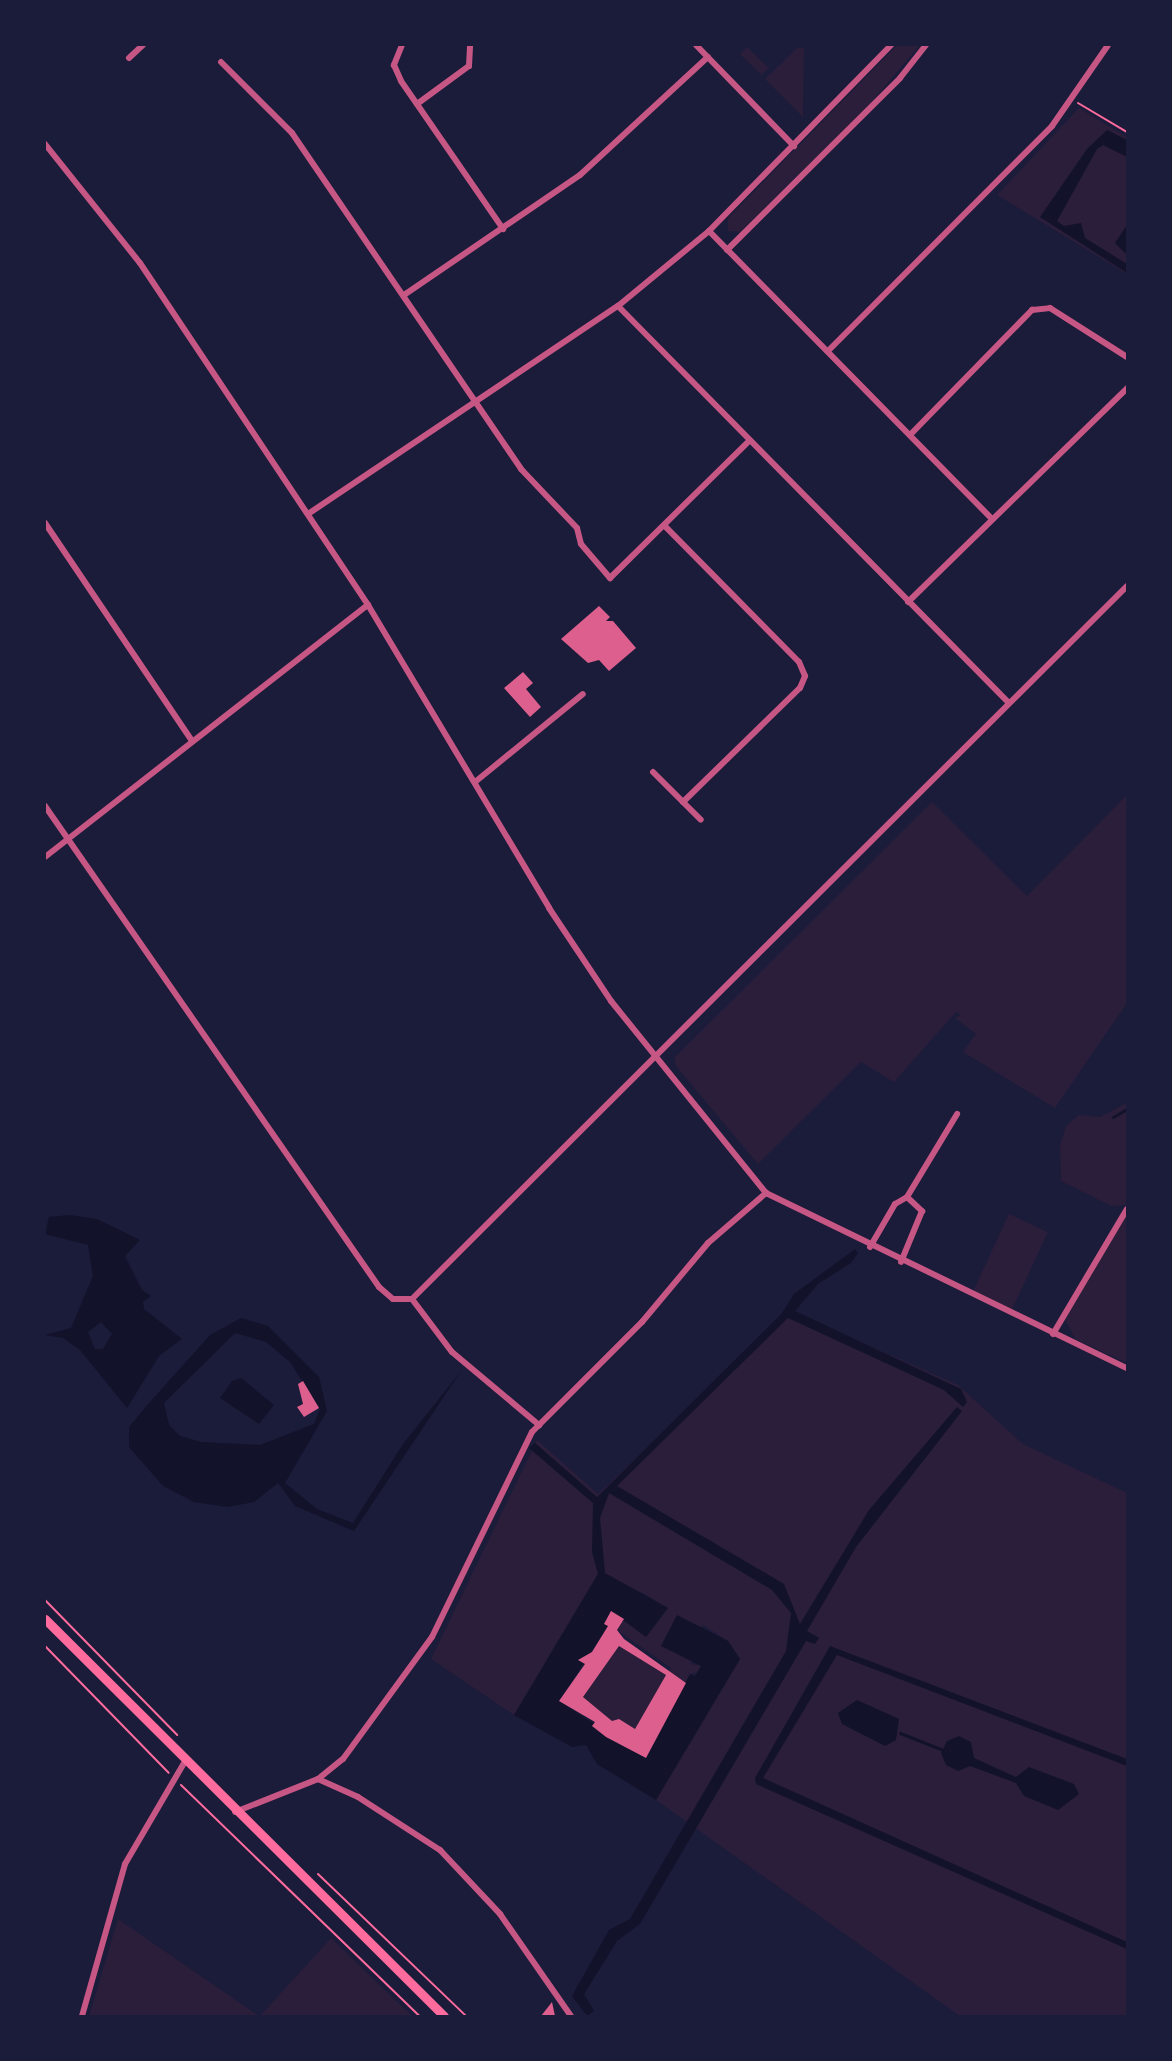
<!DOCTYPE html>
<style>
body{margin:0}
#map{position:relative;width:1172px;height:2061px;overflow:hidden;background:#1b1b3a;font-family:Cabin,sans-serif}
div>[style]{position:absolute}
.green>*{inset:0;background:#2a1e3b;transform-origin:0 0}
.water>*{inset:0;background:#12122b}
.stream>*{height:3px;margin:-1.5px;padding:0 1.5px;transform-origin:1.5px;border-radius:1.5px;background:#12122b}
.building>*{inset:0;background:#dd5f8e}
.path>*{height:2px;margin:-1px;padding:0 1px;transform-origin:1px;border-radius:1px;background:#ff6b9d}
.minor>*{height:6px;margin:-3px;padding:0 3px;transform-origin:3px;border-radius:3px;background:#c65784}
.primary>*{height:9px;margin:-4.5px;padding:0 4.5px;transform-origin:4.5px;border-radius:4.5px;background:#ff6b9d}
span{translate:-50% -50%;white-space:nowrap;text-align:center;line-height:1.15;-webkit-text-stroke:6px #1b1b3a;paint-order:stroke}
.frame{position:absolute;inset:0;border:46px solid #1b1b3a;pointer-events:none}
</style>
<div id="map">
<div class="green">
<i style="clip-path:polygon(897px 45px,920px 45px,871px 103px,740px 232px,728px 231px,728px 218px)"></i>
<i style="left:747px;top:47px;width:30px;height:10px;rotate:44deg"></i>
<i style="clip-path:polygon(797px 48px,804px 48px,803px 117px,765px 79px)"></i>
<i style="clip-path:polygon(1079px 108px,1127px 137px,1127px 274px,997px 195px)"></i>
<i style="clip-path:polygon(1127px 795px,1127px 1003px,1055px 1108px,963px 1052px,976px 1034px,955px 1018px,961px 1015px,956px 1012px,894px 1082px,861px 1062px,758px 1164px,676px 1066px,674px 1058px,932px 802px,1027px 896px)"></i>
<i style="clip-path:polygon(1127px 1103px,1127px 1205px,1111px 1206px,1061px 1181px,1060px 1145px,1066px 1126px,1079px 1115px,1100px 1117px)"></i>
<i style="clip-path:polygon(1127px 1209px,1127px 1363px,1075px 1339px,1065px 1319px)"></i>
<i style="left:1009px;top:1214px;width:43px;height:88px;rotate:25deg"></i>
<i style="clip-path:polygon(791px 1311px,958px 1385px,1023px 1444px,1127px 1493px,1127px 2016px,960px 2016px,656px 1800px,740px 1659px,728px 1641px,703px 1625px,691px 1664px,702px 1666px,697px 1673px,690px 1674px,686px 1683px,669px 1673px,671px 1668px,617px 1630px,622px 1622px,667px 1608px,645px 1594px,598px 1574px,514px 1715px,431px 1659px,537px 1440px,598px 1494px)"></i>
<i style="clip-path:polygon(619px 1646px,666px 1675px,635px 1729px,612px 1721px,583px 1697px)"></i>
<i style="clip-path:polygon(118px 1919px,259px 2016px,89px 2016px)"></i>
<i style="clip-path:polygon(331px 1938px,412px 2016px,260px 2016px)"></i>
</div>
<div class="water">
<i style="clip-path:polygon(1107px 130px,1127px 140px,1127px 157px,1103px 145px,1097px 149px,1057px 221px,1064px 226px,1081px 223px,1085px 238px,1127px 264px,1127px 273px,1040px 217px,1087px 149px)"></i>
<i style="clip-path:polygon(1127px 225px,1127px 255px,1115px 243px)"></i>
<i style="clip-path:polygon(evenodd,70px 1215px,97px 1219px,140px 1240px,125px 1256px,142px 1290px,151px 1296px,143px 1302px,144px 1309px,182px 1339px,159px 1356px,127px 1408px,80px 1350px,63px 1338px,45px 1335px,71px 1328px,93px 1276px,88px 1245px,45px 1234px,49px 1217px,70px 1215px,101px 1322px,112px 1334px,103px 1349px,95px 1349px,88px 1332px,101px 1322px)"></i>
<i style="clip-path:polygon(855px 1249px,858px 1253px,851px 1263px,818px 1284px,795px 1311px,961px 1389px,967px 1402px,963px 1407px,944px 1390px,788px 1318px,617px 1486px,784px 1584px,800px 1624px,869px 1510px,957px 1407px,962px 1411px,856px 1547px,807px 1631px,819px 1638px,815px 1644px,806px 1641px,640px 1924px,617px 1941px,584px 1994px,594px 2011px,587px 2016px,572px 1996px,609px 1930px,630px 1919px,786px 1651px,791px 1613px,772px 1590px,609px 1493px,600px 1518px,605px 1573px,668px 1608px,646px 1637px,611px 1611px,604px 1623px,608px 1626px,559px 1701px,646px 1757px,690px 1674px,695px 1676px,701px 1666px,661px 1646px,677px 1615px,728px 1641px,740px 1659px,656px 1800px,597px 1764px,586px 1745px,572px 1747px,514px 1715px,598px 1574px,592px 1552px,593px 1503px,529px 1448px,535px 1443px,597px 1497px,782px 1313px,794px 1294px)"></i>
<i style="clip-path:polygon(evenodd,241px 1318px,268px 1326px,319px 1377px,327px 1411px,285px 1483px,317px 1509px,353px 1523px,403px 1444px,461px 1371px,354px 1531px,295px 1506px,278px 1483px,254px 1502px,227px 1507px,194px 1502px,163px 1486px,129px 1447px,129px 1427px,149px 1403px,210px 1335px,241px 1318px,235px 1333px,266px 1342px,290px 1362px,320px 1409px,314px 1424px,260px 1445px,201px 1442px,180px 1436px,169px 1425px,164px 1403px,235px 1333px)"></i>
<i style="clip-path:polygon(241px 1378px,274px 1405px,259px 1424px,220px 1398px,232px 1381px)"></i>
<i style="clip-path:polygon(830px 1646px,1127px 1759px,1127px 1766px,837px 1655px,763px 1778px,1127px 1942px,1127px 1949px,756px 1784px,755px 1778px)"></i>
<i style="clip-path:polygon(857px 1700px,899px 1719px,896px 1740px,885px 1746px,842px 1724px,838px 1713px)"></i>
<i style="clip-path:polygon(959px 1736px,971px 1742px,974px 1758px,1016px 1777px,1029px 1767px,1074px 1784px,1079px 1794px,1058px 1810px,1024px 1796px,1016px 1783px,970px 1766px,958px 1771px,946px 1765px,941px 1753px,947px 1741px)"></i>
</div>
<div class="stream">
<i style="left:1113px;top:1117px;width:16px;rotate:-30deg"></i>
<i style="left:900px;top:1733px;width:46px;rotate:21.6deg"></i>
</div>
<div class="building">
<i style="clip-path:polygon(599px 606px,610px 617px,606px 621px,613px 621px,636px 648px,609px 671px,599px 660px,588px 663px,561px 639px)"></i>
<i style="clip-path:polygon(523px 672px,533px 683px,526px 689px,541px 707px,530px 717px,504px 688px)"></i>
<i style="clip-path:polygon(303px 1381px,319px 1408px,304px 1417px,297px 1407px,303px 1404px,298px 1384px)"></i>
<i style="clip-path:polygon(evenodd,611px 1611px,624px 1619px,617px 1630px,624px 1639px,686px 1683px,646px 1758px,606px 1737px,592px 1726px,595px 1722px,559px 1701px,585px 1664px,578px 1660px,592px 1652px,608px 1626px,604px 1624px,611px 1611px,619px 1646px,666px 1675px,635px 1729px,619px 1719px,612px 1721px,583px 1697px,619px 1646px)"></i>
<i style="clip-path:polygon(552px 2002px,555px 2016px,541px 2016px)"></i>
</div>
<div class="path">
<i style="left:1078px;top:103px;width:57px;rotate:30.6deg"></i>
<i style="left:45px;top:1600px;width:189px;rotate:45.6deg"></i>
<i style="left:45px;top:1646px;width:177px;rotate:45.7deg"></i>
<i style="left:181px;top:1785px;width:332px;rotate:44.1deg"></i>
<i style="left:318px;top:1874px;width:205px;rotate:43.8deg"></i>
</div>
<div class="minor">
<i style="left:402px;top:45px;width:22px;rotate:112deg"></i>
<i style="left:394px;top:65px;width:17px;rotate:66deg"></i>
<i style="left:401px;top:81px;width:180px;rotate:55.4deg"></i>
<i style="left:696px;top:45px;width:141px;rotate:45.9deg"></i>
<i style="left:129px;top:58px;width:19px;rotate:-43deg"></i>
<i style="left:221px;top:62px;width:100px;rotate:45deg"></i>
<i style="left:292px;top:133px;width:407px;rotate:55.7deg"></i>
<i style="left:521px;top:469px;width:81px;rotate:46.5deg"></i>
<i style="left:577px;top:528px;width:16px;rotate:76deg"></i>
<i style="left:581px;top:544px;width:45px;rotate:49.5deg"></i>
<i style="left:610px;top:578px;width:194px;rotate:-44.6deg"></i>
<i style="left:417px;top:104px;width:64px;rotate:-36.2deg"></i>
<i style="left:469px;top:66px;width:21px;rotate:-87deg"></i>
<i style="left:45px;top:144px;width:152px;rotate:51.4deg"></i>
<i style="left:140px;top:263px;width:411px;rotate:56.3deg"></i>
<i style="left:368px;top:605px;width:353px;rotate:59.1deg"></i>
<i style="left:549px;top:908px;width:112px;rotate:56.3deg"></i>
<i style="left:611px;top:1001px;width:247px;rotate:51.1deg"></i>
<i style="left:766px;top:1193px;width:401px;rotate:25.9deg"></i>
<i style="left:709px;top:231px;width:404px;rotate:45.5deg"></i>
<i style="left:727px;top:250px;width:244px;rotate:-44.8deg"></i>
<i style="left:900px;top:78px;width:42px;rotate:-51.8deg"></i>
<i style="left:404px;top:295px;width:213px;rotate:-34.3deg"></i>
<i style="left:580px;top:175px;width:174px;rotate:-42.7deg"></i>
<i style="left:618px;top:306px;width:557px;rotate:45.44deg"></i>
<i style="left:829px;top:350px;width:316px;rotate:-45.1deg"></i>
<i style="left:1052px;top:126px;width:98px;rotate:-55.3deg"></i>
<i style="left:910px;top:435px;width:175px;rotate:-45.7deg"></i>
<i style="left:1032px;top:310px;width:18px;rotate:-6deg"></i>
<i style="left:1050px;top:308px;width:91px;rotate:32.5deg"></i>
<i style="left:308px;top:514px;width:373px;rotate:-33.9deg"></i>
<i style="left:618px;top:306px;width:118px;rotate:-39.5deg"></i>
<i style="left:709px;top:231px;width:260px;rotate:-45.6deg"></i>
<i style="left:45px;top:523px;width:263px;rotate:56deg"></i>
<i style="left:908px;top:602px;width:306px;rotate:-44.3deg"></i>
<i style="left:653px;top:772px;width:42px;rotate:45deg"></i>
<i style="left:683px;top:802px;width:163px;rotate:-44.3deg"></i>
<i style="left:800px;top:688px;width:13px;rotate:-67deg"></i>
<i style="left:805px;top:676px;width:15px;rotate:-113deg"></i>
<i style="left:799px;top:662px;width:192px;rotate:-134.6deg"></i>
<i style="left:475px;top:782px;width:139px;rotate:-39.2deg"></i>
<i style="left:683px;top:802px;width:25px;rotate:45deg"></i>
<i style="left:45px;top:806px;width:586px;rotate:55.22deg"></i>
<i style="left:379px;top:1287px;width:18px;rotate:41deg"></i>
<i style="left:393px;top:1299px;width:19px"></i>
<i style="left:45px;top:857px;width:410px;rotate:-38deg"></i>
<i style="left:907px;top:1197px;width:97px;rotate:-58.9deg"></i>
<i style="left:870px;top:1247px;width:50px;rotate:-59.8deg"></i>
<i style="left:895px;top:1204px;width:14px;rotate:-30deg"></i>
<i style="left:907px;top:1197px;width:21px;rotate:43deg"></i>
<i style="left:922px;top:1211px;width:55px;rotate:112.4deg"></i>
<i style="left:412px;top:1299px;width:1010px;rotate:-44.92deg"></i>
<i style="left:412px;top:1299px;width:66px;rotate:53deg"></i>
<i style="left:452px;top:1352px;width:114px;rotate:40deg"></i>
<i style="left:1053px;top:1334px;width:145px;rotate:-59.4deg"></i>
<i style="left:318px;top:1779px;width:44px;rotate:24.2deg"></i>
<i style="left:358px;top:1797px;width:98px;rotate:32.9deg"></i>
<i style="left:440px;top:1850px;width:88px;rotate:46.8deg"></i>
<i style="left:500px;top:1914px;width:124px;rotate:55.2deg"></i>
<i style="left:235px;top:1812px;width:89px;rotate:-21.7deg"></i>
<i style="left:318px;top:1779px;width:32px;rotate:-39deg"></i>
<i style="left:343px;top:1759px;width:151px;rotate:-53.9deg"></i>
<i style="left:432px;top:1637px;width:228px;rotate:-64deg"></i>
<i style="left:532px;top:1432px;width:156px;rotate:-45deg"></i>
<i style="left:642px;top:1322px;width:103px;rotate:-50.1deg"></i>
<i style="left:708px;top:1243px;width:77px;rotate:-40.8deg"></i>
<i style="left:82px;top:2016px;width:158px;rotate:-74.2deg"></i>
<i style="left:125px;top:1864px;width:117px;rotate:-59.7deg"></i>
</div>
<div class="primary">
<i style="left:45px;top:1619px;width:563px;rotate:44.86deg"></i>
</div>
<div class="frame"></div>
</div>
